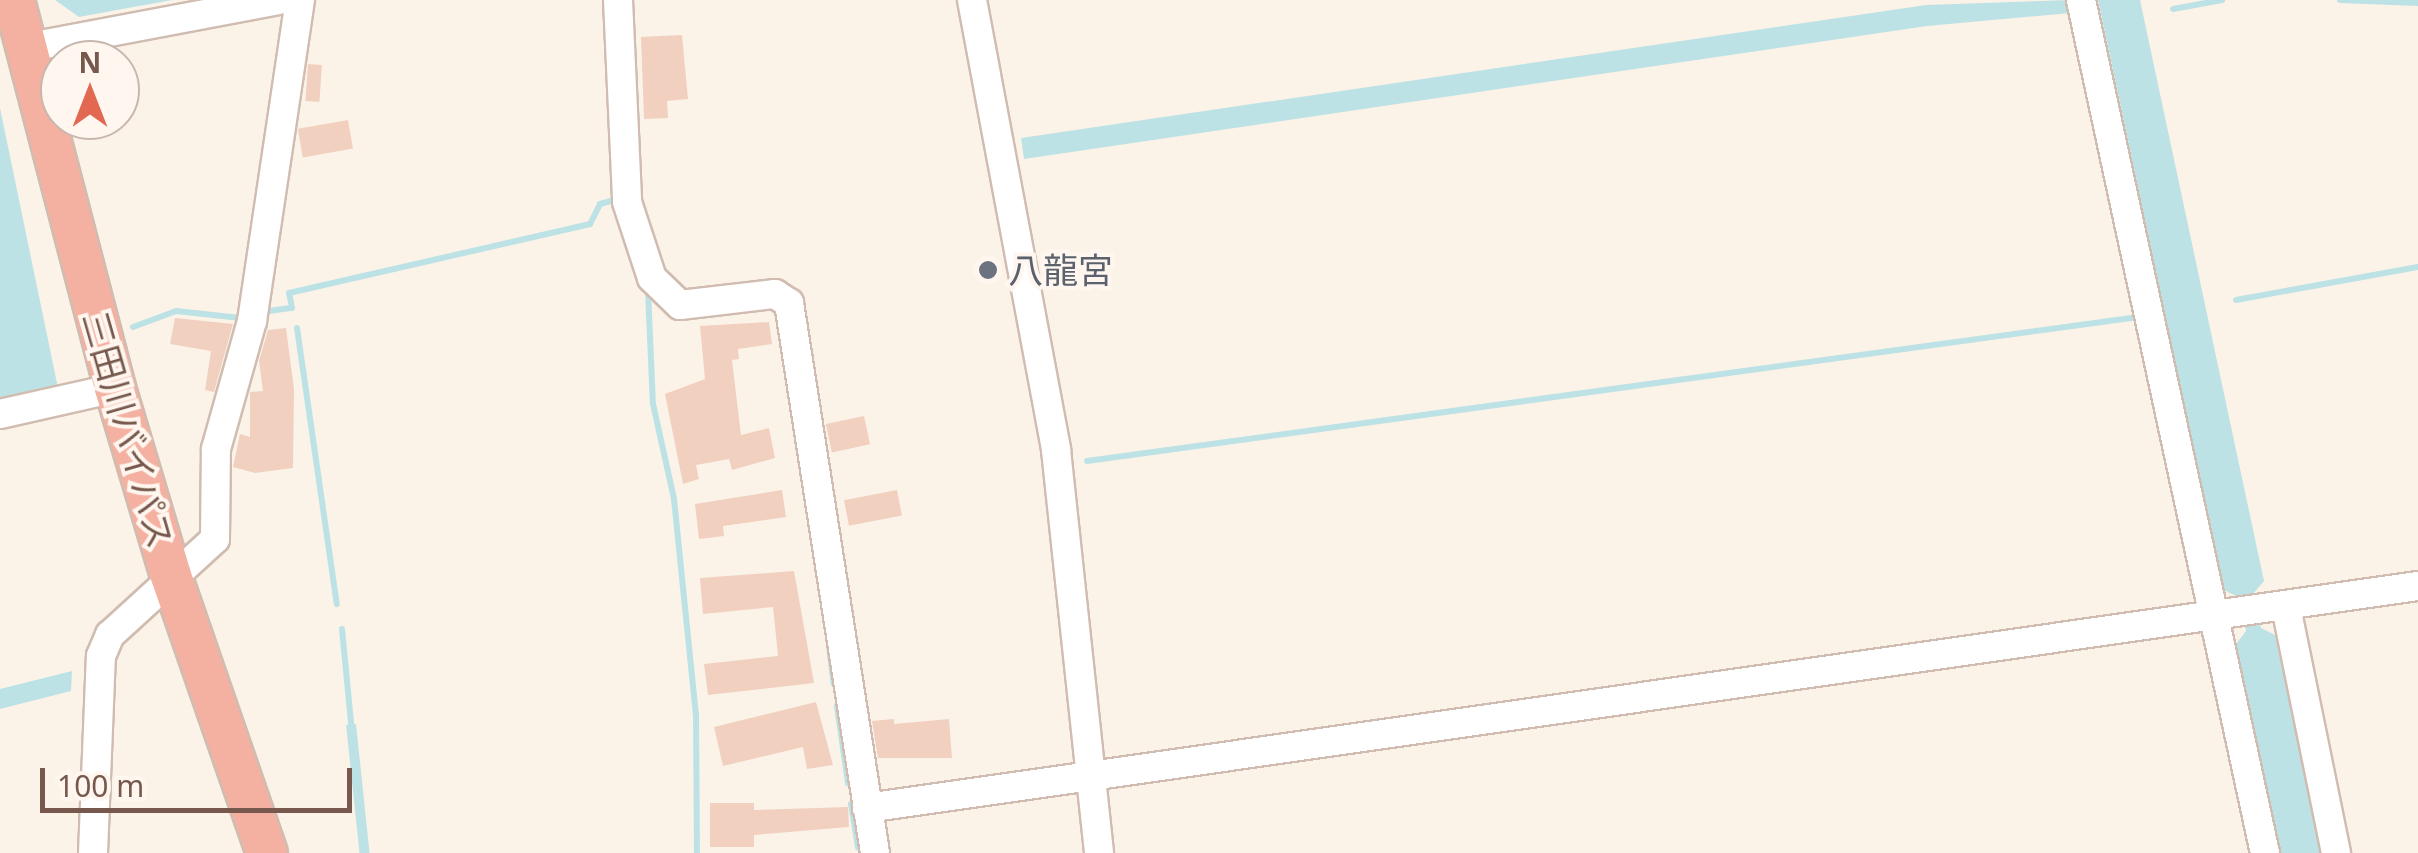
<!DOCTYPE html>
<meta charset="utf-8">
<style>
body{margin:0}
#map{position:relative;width:2418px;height:853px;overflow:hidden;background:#fcf3e8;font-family:"Noto Sans","Noto Sans JP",sans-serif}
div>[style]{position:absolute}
.water>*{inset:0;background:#bde2e5;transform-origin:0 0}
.stream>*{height:6px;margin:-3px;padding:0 3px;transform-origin:3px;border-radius:3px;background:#bde2e5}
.building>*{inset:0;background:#f1d0c0;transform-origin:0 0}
.roads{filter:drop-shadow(2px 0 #d0bcb0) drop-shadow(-2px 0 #d0bcb0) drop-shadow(0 2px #d0bcb0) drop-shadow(0 -2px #d0bcb0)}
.minor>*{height:28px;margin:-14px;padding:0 14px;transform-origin:14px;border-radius:14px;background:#fff}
.highway>*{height:40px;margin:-20px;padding:0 20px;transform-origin:20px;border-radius:20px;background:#f4b1a1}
.dots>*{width:28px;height:28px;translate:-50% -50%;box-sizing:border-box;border:5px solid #fff7ef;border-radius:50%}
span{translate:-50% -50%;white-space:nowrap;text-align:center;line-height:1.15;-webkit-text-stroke:8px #fff7ef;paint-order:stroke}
.worship-label{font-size:35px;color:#5b616d}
.left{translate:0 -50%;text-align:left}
.street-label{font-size:35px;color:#76584c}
.north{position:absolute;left:40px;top:40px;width:100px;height:100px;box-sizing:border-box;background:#fff7ef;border:2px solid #c8b7ae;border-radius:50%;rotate:0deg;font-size:28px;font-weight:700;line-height:40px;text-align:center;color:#76584c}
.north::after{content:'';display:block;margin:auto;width:35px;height:45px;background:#e26851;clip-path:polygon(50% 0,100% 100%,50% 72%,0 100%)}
.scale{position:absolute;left:40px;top:768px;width:312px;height:45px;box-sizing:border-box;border:5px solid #76584c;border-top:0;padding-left:12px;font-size:30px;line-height:35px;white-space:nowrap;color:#76584c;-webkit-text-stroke:8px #fff7ef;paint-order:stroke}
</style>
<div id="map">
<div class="water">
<i style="clip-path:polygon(55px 0,172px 0,79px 17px)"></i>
<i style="clip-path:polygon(2068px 0,2071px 13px,1927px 26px,1024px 159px,1021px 138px,1926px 5px)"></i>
<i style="clip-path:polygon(2098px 0,2140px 0,2264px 581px,2253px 594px,2261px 628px,2275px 635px,2322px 853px,2280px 853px,2236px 644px,2246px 631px,2238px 597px,2224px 590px)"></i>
<i style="clip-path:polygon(0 108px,58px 388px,0 401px)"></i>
<i style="clip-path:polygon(72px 671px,71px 691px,0 709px,0 689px)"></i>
<i style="left:356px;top:724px;width:130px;height:10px;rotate:84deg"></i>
</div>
<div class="stream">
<i style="left:2340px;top:0;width:78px;rotate:2.2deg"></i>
<i style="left:2173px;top:9px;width:50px;rotate:-10.4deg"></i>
<i style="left:648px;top:291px;width:113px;rotate:87.5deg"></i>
<i style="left:653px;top:404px;width:97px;rotate:77.5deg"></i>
<i style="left:674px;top:499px;width:217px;rotate:84.2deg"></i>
<i style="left:696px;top:715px;width:138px;rotate:89.6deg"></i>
<i style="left:2236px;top:300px;width:185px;rotate:-10.3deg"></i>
<i style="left:262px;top:312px;width:30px;rotate:-8deg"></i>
<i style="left:292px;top:308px;width:15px;rotate:-101deg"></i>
<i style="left:289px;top:293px;width:309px;rotate:-12.9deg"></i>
<i style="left:590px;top:224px;width:22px;rotate:-63deg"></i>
<i style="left:600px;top:204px;width:18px;rotate:-16deg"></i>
<i style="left:133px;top:327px;width:46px;rotate:-20.4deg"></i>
<i style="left:176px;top:311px;width:65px;rotate:6.1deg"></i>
<i style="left:297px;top:328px;width:279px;rotate:81.8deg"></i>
<i style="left:1087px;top:461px;width:1054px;rotate:-7.8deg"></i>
<i style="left:342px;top:629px;width:104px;rotate:84.5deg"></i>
<i style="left:829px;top:646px;width:38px;rotate:83deg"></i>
<i style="left:837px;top:706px;width:78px;rotate:81.9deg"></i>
<i style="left:851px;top:804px;width:44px;rotate:80.8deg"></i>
</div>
<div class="building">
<i style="clip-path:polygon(682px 35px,688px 99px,667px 101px,668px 118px,644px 119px,641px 37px)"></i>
<i style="left:308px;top:64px;width:14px;height:37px;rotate:4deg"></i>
<i style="left:348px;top:120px;width:29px;height:51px;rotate:80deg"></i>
<i style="clip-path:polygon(175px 318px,233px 324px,214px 392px,205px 390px,211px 351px,170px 344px)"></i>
<i style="clip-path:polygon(769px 322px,772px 344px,738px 349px,739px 359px,732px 360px,741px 435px,769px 428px,775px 458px,732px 470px,729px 459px,696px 465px,699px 479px,683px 484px,665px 394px,705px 379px,700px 326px)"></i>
<i style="clip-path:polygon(286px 328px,294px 389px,293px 468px,255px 473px,233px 467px,240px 434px,250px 437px,250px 392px,263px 391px,259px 361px,268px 330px)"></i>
<i style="left:864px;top:416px;width:29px;height:39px;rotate:78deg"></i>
<i style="clip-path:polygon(782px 490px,786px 517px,723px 526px,724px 536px,699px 539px,695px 504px)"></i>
<i style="left:897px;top:490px;width:26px;height:54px;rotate:79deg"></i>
<i style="clip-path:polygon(794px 571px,814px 683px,708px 695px,704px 664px,778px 656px,773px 607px,703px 614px,700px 578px)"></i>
<i style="clip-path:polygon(816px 702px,833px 765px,807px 769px,803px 747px,723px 766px,714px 727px)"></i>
<i style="clip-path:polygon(894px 719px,894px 724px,949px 719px,952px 758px,878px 758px,872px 721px)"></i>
<i style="clip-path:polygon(710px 803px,754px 803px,754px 810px,848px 807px,849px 827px,754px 835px,754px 847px,710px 847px)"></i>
</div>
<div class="roads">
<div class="minor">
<i style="left:618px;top:0;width:202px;rotate:87.4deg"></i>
<i style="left:627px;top:202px;width:80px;rotate:71.8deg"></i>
<i style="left:652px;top:278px;width:39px;rotate:44deg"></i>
<i style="left:680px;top:305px;width:96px;rotate:-6.6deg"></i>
<i style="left:775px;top:294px;width:17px;rotate:33deg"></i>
<i style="left:789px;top:303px;width:557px;rotate:81.11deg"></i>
<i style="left:972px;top:0;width:458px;rotate:79.4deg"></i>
<i style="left:1056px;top:450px;width:405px;rotate:83.9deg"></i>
<i style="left:2081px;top:0;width:873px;rotate:77.83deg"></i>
<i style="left:25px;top:48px;width:258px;rotate:-10.7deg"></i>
<i style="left:0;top:414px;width:118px;rotate:-12.7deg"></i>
<i style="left:2286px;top:607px;width:251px;rotate:78.5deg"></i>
<i style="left:867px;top:808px;width:1567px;rotate:-8.15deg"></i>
<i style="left:93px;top:853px;width:197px;rotate:-87.7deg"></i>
<i style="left:101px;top:656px;width:23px;rotate:-67deg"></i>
<i style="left:110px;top:635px;width:142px;rotate:-42.4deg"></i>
<i style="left:215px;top:539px;width:90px;rotate:-89.4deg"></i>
<i style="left:216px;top:449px;width:133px;rotate:-74.3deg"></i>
<i style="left:252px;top:321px;width:325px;rotate:-81.5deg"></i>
</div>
<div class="highway">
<i style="left:14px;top:0;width:401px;rotate:75.4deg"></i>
<i style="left:115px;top:388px;width:196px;rotate:73.4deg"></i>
<i style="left:171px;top:576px;width:293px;rotate:70.9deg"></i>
</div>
</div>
<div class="dots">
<i style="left:988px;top:270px;background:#6b7280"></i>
</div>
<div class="worship-label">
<span class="left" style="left:1008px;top:270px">八龍宮</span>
</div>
<div class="street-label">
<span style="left:128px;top:430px;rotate:74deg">三田川バイパス</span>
</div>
<div class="north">N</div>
<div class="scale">100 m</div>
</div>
